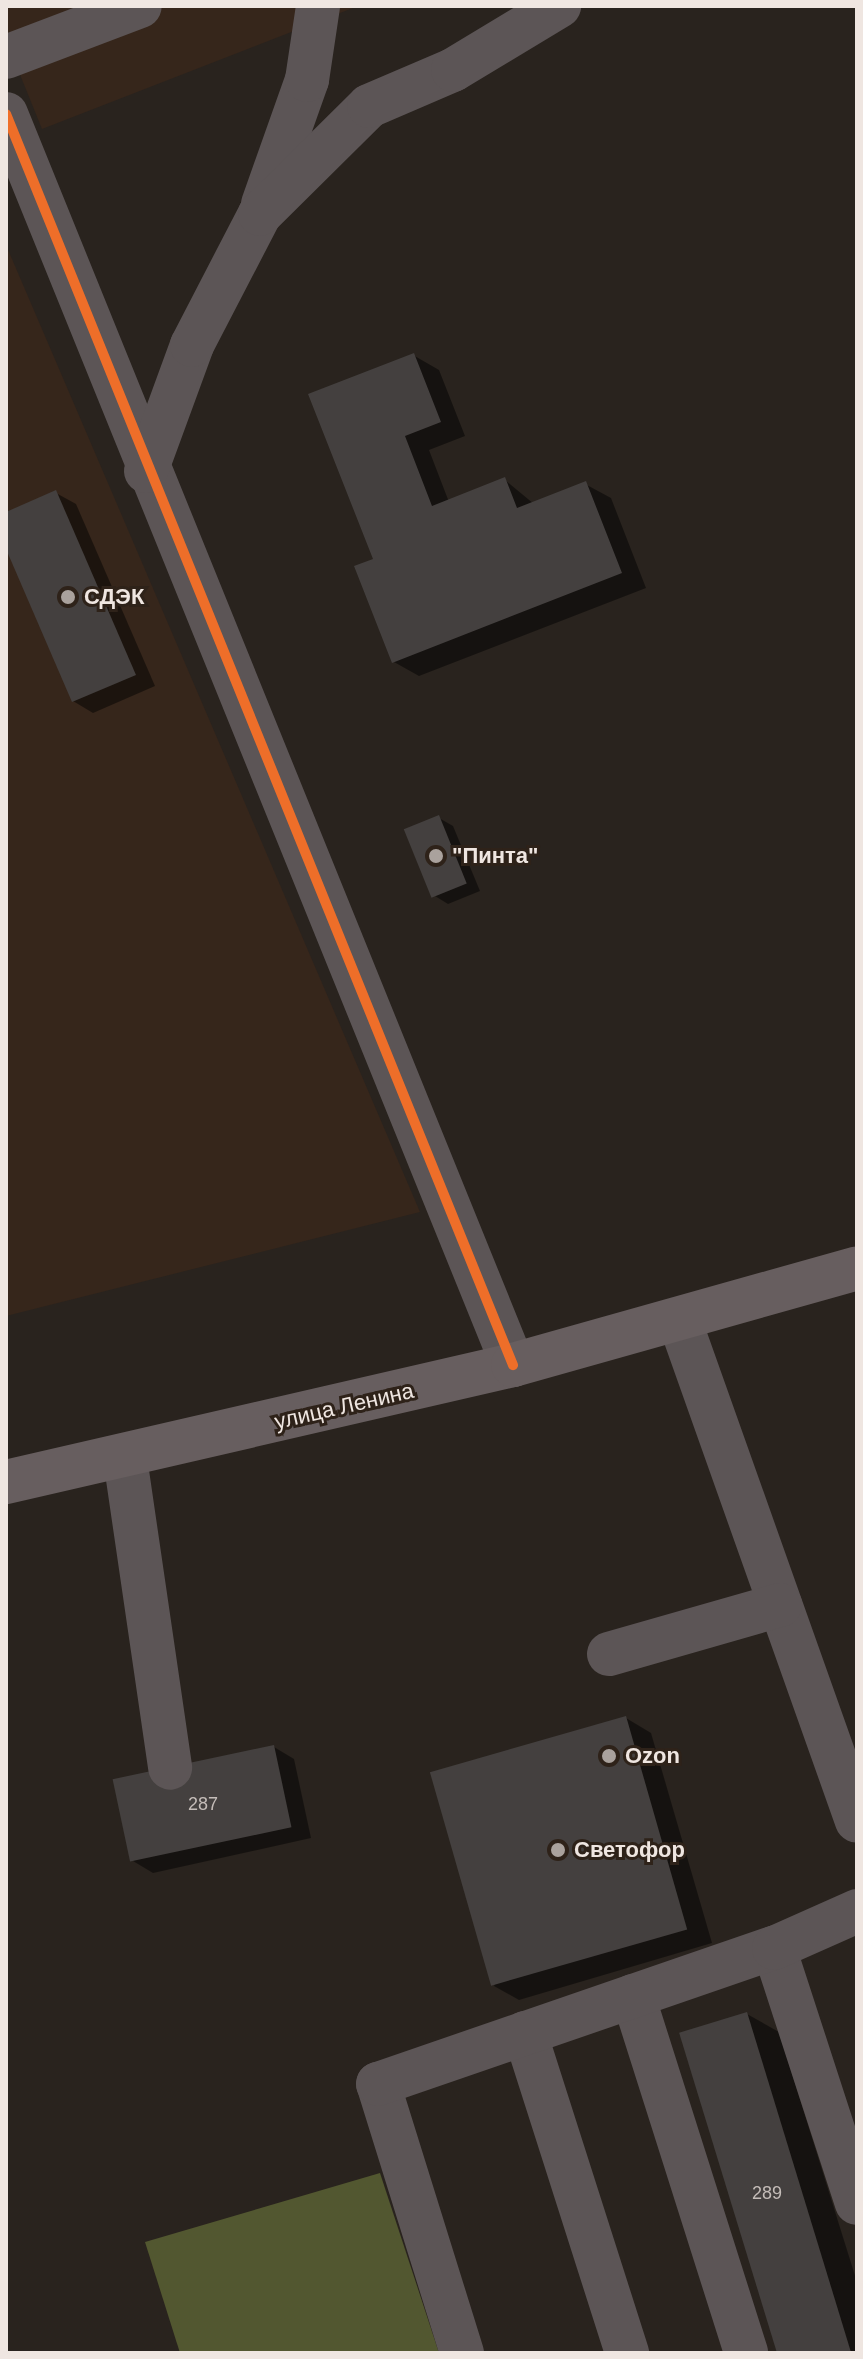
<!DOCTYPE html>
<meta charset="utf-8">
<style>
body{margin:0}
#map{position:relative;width:863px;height:2359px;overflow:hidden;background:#29231e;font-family:Helvetica,sans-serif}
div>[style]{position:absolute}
.built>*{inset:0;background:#36261b}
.forest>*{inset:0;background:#525730}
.shadow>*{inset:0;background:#0007}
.building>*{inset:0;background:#44403f;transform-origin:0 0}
.minor>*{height:44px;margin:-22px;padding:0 22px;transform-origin:22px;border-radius:22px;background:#5c5556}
.major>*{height:44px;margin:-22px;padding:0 22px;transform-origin:22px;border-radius:22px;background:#675e5f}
.cycleway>*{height:10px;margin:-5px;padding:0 5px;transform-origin:5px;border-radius:5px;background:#ee6e29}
.dots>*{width:22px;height:22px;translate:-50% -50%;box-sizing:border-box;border:4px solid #2e2219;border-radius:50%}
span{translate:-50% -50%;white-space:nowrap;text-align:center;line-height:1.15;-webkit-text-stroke:6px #2e2219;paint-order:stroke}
.number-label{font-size:18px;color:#c4bcb8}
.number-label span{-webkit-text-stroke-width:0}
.poi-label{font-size:22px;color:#efe6e1;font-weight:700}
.left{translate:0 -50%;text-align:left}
.street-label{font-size:22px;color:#efe6e1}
.frame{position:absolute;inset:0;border:8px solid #efe6e1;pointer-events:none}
</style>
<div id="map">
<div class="built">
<i style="clip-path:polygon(6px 6px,358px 6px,42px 129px,6px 40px)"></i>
<i style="clip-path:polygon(6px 245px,420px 1212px,6px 1316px)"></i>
</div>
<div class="forest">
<i style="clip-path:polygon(380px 2173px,439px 2353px,180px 2353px,145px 2242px)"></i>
</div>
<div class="shadow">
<i style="clip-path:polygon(413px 355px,439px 370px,465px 436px,429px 450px,449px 502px,505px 480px,534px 504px,585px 484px,611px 498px,646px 588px,419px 676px,394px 662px,375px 560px)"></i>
<i style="clip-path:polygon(56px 493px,76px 504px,155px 686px,93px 713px,73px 701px,6px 544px,6px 514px)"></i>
<i style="clip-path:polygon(439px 818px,453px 826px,480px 891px,448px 904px,435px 896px)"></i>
<i style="clip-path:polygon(626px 1718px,651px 1733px,712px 1943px,519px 2000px,494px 1986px)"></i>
<i style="clip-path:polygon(274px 1747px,294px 1759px,311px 1838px,153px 1873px,133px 1861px)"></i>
<i style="clip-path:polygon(747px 2014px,779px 2032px,857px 2282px,857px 2353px,782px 2353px)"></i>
</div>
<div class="building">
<i style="clip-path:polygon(414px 353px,441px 422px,405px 436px,432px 506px,505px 477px,517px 508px,586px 481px,622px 573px,392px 663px,354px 566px,373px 559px,308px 394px)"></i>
<i style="clip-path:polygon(56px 490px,136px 675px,72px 702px,6px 549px,6px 512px)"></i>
<i style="left:439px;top:815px;width:74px;height:38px;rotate:68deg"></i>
<i style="left:626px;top:1716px;width:222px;height:204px;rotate:74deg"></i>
<i style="left:274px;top:1745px;width:84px;height:165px;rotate:78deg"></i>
<i style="left:747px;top:2012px;width:357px;height:71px;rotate:73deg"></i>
</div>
<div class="minor">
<i style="left:6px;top:57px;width:143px;rotate:-20.8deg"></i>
<i style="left:6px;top:114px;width:1350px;rotate:67.94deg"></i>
<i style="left:263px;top:204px;width:132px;rotate:-70.5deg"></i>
<i style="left:307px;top:80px;width:75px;rotate:-81.5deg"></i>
<i style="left:146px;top:471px;width:134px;rotate:-69.9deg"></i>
<i style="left:192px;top:345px;width:148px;rotate:-62.6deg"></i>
<i style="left:260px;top:214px;width:153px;rotate:-44.7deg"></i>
<i style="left:369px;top:106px;width:91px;rotate:-23.2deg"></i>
<i style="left:453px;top:70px;width:124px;rotate:-31.1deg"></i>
<i style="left:680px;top:1322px;width:529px;rotate:70.47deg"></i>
<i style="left:125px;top:1458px;width:313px;rotate:81.7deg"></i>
<i style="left:609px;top:1654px;width:178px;rotate:-16deg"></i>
<i style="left:774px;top:1948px;width:268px;rotate:72deg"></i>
<i style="left:633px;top:1996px;width:374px;rotate:72.4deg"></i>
<i style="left:525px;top:2033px;width:336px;rotate:72.3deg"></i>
<i style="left:462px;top:2353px;width:282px;rotate:-107.3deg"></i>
<i style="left:378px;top:2084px;width:419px;rotate:-19deg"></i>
<i style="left:774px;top:1948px;width:91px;rotate:-24deg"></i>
</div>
<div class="major">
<i style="left:6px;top:1482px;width:520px;rotate:-12.99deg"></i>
<i style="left:513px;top:1365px;width:357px;rotate:-15.7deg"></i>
</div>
<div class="cycleway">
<i style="left:6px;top:114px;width:1350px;rotate:67.94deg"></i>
</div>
<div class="dots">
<i style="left:68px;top:597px;background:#aaa29d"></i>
<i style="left:436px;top:856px;background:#aaa29d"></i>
<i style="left:609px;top:1756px;background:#aaa29d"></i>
<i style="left:558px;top:1850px;background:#aaa29d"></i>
</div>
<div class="number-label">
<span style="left:203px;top:1804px">287</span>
<span style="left:767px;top:2193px">289</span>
</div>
<div class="poi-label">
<span class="left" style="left:84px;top:597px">СДЭК</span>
<span class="left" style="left:452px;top:856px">"Пинта"</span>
<span class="left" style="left:625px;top:1756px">Ozon</span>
<span class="left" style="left:574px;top:1850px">Светофор</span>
</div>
<div class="street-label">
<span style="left:344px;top:1406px;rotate:-13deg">улица Ленина</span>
</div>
<div class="frame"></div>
</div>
